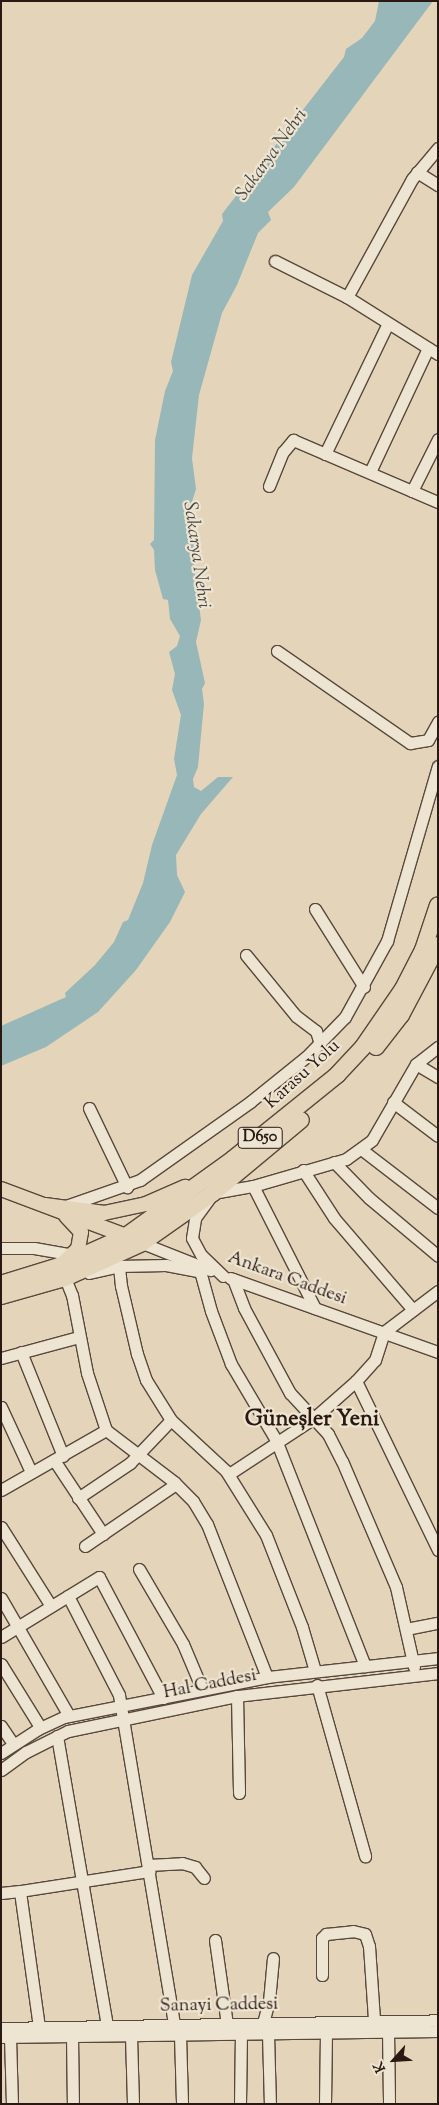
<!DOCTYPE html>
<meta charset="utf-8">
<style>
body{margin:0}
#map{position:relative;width:439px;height:2105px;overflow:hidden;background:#e4d5ba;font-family:"Sorts Mill Goudy",serif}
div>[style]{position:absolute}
.water>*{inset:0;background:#98b7b8}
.roads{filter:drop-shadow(1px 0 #58483c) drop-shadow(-1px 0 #58483c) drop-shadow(0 1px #58483c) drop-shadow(0 -1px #58483c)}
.minor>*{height:11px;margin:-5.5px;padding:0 5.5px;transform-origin:5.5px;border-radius:5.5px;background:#ede4d2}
.major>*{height:14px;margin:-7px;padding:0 7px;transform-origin:7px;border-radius:7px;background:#e4d5ba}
.highway>*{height:16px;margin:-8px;padding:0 8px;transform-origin:8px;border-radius:8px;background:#e4d5ba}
span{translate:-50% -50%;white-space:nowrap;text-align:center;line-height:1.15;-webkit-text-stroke:4.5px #ede4d2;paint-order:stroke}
.shield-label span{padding:1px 4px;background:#ede4d2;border:1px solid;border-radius:4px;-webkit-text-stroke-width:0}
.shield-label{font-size:16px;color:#291912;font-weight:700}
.street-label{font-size:18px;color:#291912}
.water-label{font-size:19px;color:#4a4844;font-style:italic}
.district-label{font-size:22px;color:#291912;font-weight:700}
.frame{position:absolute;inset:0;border:2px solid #291912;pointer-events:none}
.north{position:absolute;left:369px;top:2035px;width:50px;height:50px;-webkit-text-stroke:4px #ede4d2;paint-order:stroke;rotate:244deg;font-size:14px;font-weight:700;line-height:20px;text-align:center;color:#291912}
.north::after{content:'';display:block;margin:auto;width:18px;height:22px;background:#291912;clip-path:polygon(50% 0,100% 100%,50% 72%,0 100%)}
</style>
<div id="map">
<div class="water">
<i style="clip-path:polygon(379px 1px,433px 1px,294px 187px,268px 212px,271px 220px,258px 233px,237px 285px,222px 313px,199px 395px,192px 458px,196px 489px,191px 505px,196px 559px,194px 567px,201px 620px,196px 642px,205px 683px,202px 689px,204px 704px,198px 767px,193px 779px,194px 787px,201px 791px,218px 777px,233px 777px,201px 814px,176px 855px,177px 875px,185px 892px,170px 922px,136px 970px,98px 1012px,46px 1047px,1px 1066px,1px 1026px,66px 997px,65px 993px,95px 965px,114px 942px,123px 922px,128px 920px,143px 883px,152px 845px,177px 775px,174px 759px,181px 715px,172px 690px,175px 674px,169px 652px,177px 646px,180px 636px,170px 619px,168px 600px,163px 599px,155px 570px,154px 550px,150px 544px,154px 540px,155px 440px,165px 391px,173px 371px,171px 362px,192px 275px,223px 221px,222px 214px,344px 57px,346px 49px,362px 38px,375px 21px)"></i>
</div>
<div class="roads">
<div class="minor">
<i style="left:438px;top:148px;width:40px;rotate:130deg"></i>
<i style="left:412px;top:179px;width:135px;rotate:118.8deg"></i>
<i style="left:347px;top:297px;width:107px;rotate:32.1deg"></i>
<i style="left:417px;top:172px;width:25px;rotate:32deg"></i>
<i style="left:275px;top:261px;width:80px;rotate:26.6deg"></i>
<i style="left:325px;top:454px;width:145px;rotate:-64.3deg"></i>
<i style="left:370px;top:472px;width:137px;rotate:-64.9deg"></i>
<i style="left:269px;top:486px;width:37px;rotate:-68deg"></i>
<i style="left:283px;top:452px;width:16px;rotate:-50deg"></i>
<i style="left:293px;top:440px;width:158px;rotate:23.2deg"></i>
<i style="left:412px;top:491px;width:58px;rotate:-63.4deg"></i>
<i style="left:277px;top:651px;width:162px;rotate:34.7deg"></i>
<i style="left:410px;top:743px;width:18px;rotate:-9deg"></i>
<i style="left:428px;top:740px;width:21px;rotate:-61deg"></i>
<i style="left:315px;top:909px;width:92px;rotate:57.9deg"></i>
<i style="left:246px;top:955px;width:79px;rotate:50.7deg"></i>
<i style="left:296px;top:1016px;width:25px;rotate:37deg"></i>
<i style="left:316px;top:1031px;width:14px;rotate:73deg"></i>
<i style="left:416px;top:1064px;width:26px;rotate:31deg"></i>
<i style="left:393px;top:1102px;width:56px;rotate:37.1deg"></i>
<i style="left:89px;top:1108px;width:88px;rotate:64.3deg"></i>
<i style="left:361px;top:1149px;width:97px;rotate:37.5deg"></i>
<i style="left:334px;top:1162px;width:50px;rotate:45.8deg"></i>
<i style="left:369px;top:1198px;width:90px;rotate:40deg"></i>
<i style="left:303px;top:1170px;width:57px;rotate:57.1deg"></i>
<i style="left:334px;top:1218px;width:121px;rotate:49.3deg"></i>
<i style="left:253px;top:1186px;width:137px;rotate:63.1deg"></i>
<i style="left:63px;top:1207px;width:82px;rotate:-19.3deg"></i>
<i style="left:140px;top:1180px;width:135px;rotate:-35.3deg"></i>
<i style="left:250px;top:1102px;width:72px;rotate:-38.8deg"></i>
<i style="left:306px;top:1057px;width:56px;rotate:-45.7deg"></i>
<i style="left:345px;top:1017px;width:87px;rotate:-61.1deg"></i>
<i style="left:387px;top:941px;width:182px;rotate:-73.8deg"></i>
<i style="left:137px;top:1241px;width:79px;rotate:21.7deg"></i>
<i style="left:1px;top:1248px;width:33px"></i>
<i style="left:34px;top:1248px;width:40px;rotate:10deg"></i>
<i style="left:200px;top:1271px;width:41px;rotate:74.6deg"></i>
<i style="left:211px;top:1311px;width:57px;rotate:69.3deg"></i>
<i style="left:231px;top:1364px;width:88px;rotate:59.4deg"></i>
<i style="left:276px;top:1440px;width:243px;rotate:68.5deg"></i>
<i style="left:89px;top:1273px;width:31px;rotate:-13deg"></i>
<i style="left:119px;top:1266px;width:47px;rotate:-1.2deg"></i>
<i style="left:166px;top:1265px;width:32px;rotate:11deg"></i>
<i style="left:223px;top:1276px;width:30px;rotate:-136deg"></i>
<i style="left:201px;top:1255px;width:19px;rotate:-118deg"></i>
<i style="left:192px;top:1238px;width:20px;rotate:-81deg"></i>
<i style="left:195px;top:1218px;width:31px;rotate:-54deg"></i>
<i style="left:213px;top:1193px;width:41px;rotate:-9.9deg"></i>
<i style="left:253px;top:1186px;width:97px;rotate:-16.2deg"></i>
<i style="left:346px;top:1159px;width:32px;rotate:-36deg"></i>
<i style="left:372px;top:1140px;width:88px;rotate:-59.9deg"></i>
<i style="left:416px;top:1064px;width:28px;rotate:-38deg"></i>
<i style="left:71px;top:1277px;width:6px;rotate:171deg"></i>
<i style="left:65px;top:1278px;width:18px;rotate:68deg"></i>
<i style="left:72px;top:1295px;width:79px;rotate:79.1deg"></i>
<i style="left:87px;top:1373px;width:60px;rotate:71.6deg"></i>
<i style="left:230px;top:1278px;width:221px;rotate:19.6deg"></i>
<i style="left:233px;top:1279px;width:31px;rotate:69deg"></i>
<i style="left:244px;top:1308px;width:97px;rotate:61.6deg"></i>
<i style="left:290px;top:1393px;width:56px;rotate:47.2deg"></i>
<i style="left:328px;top:1434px;width:30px;rotate:63deg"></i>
<i style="left:342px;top:1461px;width:137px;rotate:66.8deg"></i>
<i style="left:396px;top:1587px;width:82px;rotate:77.3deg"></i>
<i style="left:21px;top:1352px;width:112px;rotate:68deg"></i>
<i style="left:1px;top:1358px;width:81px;rotate:-15.1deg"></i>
<i style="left:356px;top:1381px;width:188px;rotate:64.1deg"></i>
<i style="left:1px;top:1407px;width:72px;rotate:65.2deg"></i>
<i style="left:171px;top:1420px;width:75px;rotate:42.8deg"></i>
<i style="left:226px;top:1471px;width:75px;rotate:58deg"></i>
<i style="left:266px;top:1535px;width:99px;rotate:68.6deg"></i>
<i style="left:302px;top:1627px;width:46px;rotate:73.5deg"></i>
<i style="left:54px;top:1460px;width:89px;rotate:56.5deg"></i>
<i style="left:229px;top:1474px;width:102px;rotate:-33.4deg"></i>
<i style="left:314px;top:1418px;width:56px;rotate:-41.4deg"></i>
<i style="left:356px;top:1381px;width:28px;rotate:-48deg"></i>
<i style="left:375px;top:1360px;width:29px;rotate:-72deg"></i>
<i style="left:384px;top:1332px;width:68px;rotate:-37.2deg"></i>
<i style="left:1px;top:1490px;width:121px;rotate:-29.7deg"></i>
<i style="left:106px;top:1430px;width:86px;rotate:37.4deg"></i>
<i style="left:174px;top:1482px;width:27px;rotate:45deg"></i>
<i style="left:193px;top:1501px;width:27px;rotate:59deg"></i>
<i style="left:207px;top:1524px;width:164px;rotate:68.6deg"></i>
<i style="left:78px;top:1498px;width:63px;rotate:-33.9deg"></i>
<i style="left:130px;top:1463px;width:59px;rotate:-46.4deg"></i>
<i style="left:171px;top:1420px;width:47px;rotate:-122deg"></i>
<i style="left:146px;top:1380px;width:28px;rotate:-109deg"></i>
<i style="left:137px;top:1354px;width:70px;rotate:-103.2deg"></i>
<i style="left:121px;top:1286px;width:20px;rotate:-96deg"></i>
<i style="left:1px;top:1527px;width:93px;rotate:57.7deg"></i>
<i style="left:85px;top:1546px;width:110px;rotate:-34.3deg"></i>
<i style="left:139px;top:1569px;width:87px;rotate:59.6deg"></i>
<i style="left:183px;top:1644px;width:49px;rotate:67.1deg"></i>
<i style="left:68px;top:1596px;width:111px;rotate:62.7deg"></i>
<i style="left:119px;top:1695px;width:333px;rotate:80.5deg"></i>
<i style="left:1px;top:1598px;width:136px;rotate:60deg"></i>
<i style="left:406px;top:1629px;width:33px;rotate:-11deg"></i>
<i style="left:1px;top:1637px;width:115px;rotate:-31.5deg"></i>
<i style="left:99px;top:1577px;width:137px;rotate:62.1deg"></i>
<i style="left:1px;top:1664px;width:74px;rotate:58.2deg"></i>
<i style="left:317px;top:1685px;width:178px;rotate:74.3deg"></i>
<i style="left:237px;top:1696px;width:97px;rotate:88.8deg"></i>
<i style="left:1px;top:1726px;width:22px;rotate:56deg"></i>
<i style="left:57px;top:1736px;width:294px;rotate:80.2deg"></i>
<i style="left:1px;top:1753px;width:44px;rotate:-33deg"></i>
<i style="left:38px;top:1729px;width:29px;rotate:-25deg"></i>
<i style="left:64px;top:1717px;width:207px;rotate:-11.1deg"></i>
<i style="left:267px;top:1677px;width:172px;rotate:-6.3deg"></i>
<i style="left:1px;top:1770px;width:31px;rotate:-36deg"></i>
<i style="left:26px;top:1752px;width:47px;rotate:-26.6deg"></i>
<i style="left:68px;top:1731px;width:173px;rotate:-11.7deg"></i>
<i style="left:237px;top:1696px;width:202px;rotate:-6.5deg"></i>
<i style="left:148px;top:1865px;width:34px;rotate:-3deg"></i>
<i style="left:182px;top:1863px;width:14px;rotate:17deg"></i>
<i style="left:195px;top:1867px;width:14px;rotate:51deg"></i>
<i style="left:1px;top:1893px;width:19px;rotate:-6deg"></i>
<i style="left:215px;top:1940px;width:85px;rotate:81.9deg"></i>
<i style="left:322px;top:1975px;width:37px;rotate:-90deg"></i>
<i style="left:322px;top:1938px;width:6px;rotate:-45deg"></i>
<i style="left:326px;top:1934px;width:27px;rotate:-6deg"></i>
<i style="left:353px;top:1931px;width:12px;rotate:14deg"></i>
<i style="left:365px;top:1934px;width:13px;rotate:72deg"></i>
<i style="left:369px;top:1946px;width:74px;rotate:86.1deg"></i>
<i style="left:263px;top:2023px;width:23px;rotate:-75deg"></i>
<i style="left:269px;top:2001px;width:43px;rotate:-84.7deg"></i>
<i style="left:39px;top:2027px;width:137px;rotate:-98deg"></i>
<i style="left:20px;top:1891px;width:131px;rotate:-8.8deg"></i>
<i style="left:1px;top:2028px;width:437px;rotate:-1deg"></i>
<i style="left:388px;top:2030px;width:74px;rotate:89.2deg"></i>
<i style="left:268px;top:2034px;width:70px;rotate:88.4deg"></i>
<i style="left:180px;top:2035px;width:69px;rotate:88.3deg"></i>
<i style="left:72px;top:2036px;width:68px;rotate:89.2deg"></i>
<i style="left:131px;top:2036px;width:68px;rotate:88.3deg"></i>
<i style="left:1px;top:2037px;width:437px;rotate:-0.8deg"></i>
<i style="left:10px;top:2037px;width:67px;rotate:88.3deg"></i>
<i style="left:240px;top:2104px;width:70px;rotate:-89.2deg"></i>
<i style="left:325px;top:2104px;width:72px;rotate:-89.2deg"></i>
</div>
<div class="major">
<i style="left:1px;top:1189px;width:134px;rotate:20.6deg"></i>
<i style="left:45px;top:1205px;width:60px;rotate:7.7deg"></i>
<i style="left:104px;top:1213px;width:43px;rotate:-12.1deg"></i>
<i style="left:146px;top:1204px;width:43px;rotate:-23.6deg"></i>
<i style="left:65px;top:1261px;width:18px;rotate:-43deg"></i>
<i style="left:78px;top:1249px;width:17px;rotate:-80deg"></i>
<i style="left:81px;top:1232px;width:22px;rotate:-133deg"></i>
</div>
<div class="highway">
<i style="left:376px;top:1047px;width:41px;rotate:-52deg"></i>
<i style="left:401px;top:1015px;width:79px;rotate:-62.1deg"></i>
<i style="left:1px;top:1284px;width:61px;rotate:-17.2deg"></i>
<i style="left:59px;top:1266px;width:73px;rotate:-24.1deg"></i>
<i style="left:126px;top:1236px;width:132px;rotate:-35.7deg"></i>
<i style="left:233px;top:1159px;width:134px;rotate:-38.9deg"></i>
<i style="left:337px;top:1075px;width:38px;rotate:-47deg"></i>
<i style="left:363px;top:1047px;width:70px;rotate:-55.4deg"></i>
<i style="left:403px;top:989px;width:44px;rotate:-62.9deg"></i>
<i style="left:423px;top:950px;width:47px;rotate:-71.6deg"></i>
<i style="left:1px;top:1296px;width:66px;rotate:-15.7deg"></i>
<i style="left:65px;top:1278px;width:85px;rotate:-24.4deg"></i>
<i style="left:142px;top:1243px;width:87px;rotate:-35.2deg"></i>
<i style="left:213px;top:1193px;width:114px;rotate:-39.7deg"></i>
</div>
</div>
<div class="shield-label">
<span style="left:260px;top:1138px">D650</span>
</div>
<div class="street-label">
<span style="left:303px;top:1075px;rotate:-42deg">Karasu Yolu</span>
<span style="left:287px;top:1279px;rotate:20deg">Ankara Caddesi</span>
<span style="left:210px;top:1685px;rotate:-11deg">Hal Caddesi</span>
<span style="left:219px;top:2006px;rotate:-1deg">Sanayi Caddesi</span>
</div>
<div class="water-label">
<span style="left:272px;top:155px;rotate:-54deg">Sakarya Nehri</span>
<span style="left:196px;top:555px;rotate:82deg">Sakarya Nehri</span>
</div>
<div class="district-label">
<span style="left:312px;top:1421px">Güneşler Yeni</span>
</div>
<div class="frame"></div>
<div class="north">K</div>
</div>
